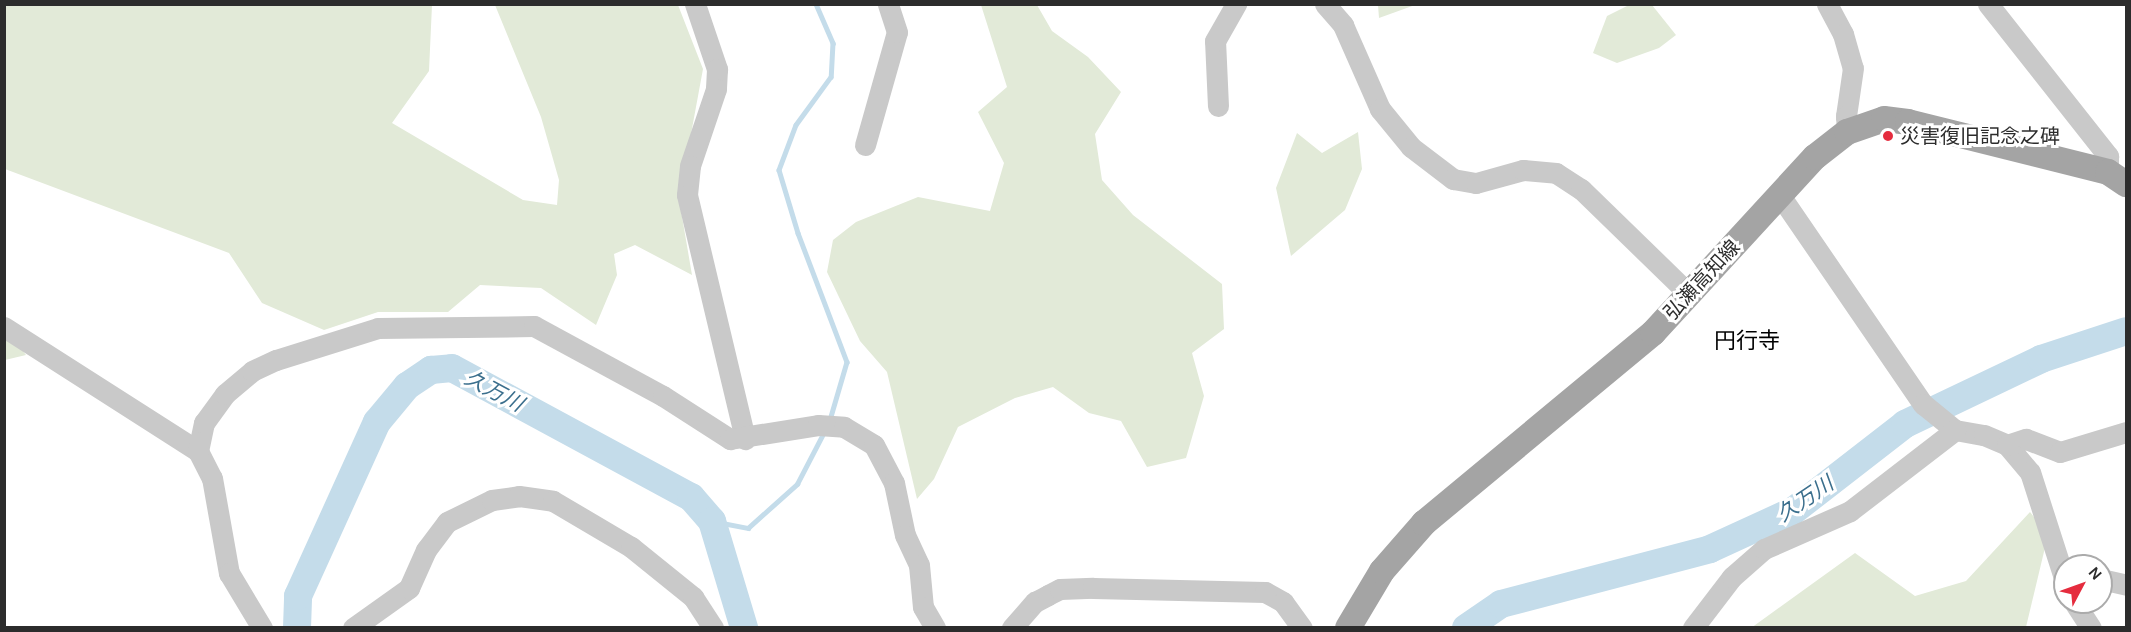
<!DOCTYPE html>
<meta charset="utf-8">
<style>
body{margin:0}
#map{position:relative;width:2131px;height:632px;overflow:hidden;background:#fff;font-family:Karla,"Noto Sans JP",sans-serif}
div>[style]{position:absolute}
.green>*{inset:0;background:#e2ead8}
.stream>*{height:4.5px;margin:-2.25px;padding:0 2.25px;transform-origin:2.25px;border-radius:2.25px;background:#c4dcea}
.river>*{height:28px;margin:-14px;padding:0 14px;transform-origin:14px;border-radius:14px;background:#c4dcea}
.minor>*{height:21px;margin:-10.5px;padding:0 10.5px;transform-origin:10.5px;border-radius:10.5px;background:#c9c9c9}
.major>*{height:26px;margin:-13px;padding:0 13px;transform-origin:13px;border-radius:13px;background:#a4a4a4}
.dots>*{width:16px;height:16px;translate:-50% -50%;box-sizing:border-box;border:3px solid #fff;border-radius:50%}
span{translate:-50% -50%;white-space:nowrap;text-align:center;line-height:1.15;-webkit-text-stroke:6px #fff;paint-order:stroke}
.poi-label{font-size:20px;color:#2c2c2c}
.left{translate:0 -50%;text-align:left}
.street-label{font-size:20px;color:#2c2c2c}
.water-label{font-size:21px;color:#3b6f8d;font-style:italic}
.quarter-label{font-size:22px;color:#000}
.frame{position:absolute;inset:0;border:6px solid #2c2c2c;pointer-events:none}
.north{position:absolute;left:2053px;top:554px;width:60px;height:60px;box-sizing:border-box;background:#fff;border:2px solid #ababab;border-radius:50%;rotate:49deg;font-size:16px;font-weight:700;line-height:24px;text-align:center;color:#2c2c2c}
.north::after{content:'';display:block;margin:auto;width:21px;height:27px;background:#e52c3e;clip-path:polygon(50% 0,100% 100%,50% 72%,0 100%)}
</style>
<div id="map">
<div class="green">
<i style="clip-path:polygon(4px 5px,432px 5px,429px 71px,392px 123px,523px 200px,557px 205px,559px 180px,541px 117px,495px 5px,678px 5px,703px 69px,679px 199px,692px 275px,635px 245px,614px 254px,617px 275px,596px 325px,541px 288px,480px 285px,448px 312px,378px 312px,324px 330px,262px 303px,229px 253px,5px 169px)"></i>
<i style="clip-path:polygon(981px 5px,1037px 5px,1052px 31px,1088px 57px,1121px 92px,1095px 134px,1102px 180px,1133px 215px,1222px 284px,1224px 329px,1192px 353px,1204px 396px,1186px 458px,1147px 467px,1121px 421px,1089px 413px,1053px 387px,1015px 398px,958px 427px,934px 479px,917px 499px,887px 372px,860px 341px,827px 272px,833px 240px,856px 222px,918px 197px,990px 211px,1004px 163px,978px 112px,1007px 87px)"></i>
<i style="clip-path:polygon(1378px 5px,1378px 4px,1415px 5px,1379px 18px)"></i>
<i style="clip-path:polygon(1629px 5px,1652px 5px,1676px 35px,1659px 48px,1617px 63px,1593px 53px,1607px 16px)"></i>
<i style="clip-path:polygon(1358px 132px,1362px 169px,1345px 210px,1291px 256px,1276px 188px,1297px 133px,1322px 153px)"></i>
<i style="clip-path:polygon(4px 340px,16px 342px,26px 355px,5px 360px)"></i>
<i style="clip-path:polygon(2030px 512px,2048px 535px,2026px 627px,1751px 628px,1855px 553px,1915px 596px,1966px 581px)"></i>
</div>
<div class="stream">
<i style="left:816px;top:4px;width:43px;rotate:66.4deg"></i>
<i style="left:833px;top:43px;width:34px;rotate:93deg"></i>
<i style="left:831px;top:77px;width:59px;rotate:126.1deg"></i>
<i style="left:796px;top:125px;width:48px;rotate:110.7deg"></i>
<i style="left:779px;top:170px;width:66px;rotate:73.2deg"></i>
<i style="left:798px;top:233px;width:138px;rotate:69.2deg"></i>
<i style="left:847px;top:362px;width:60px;rotate:106.3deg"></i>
<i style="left:712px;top:521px;width:37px;rotate:11deg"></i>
<i style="left:748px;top:528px;width:66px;rotate:-41.9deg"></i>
<i style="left:797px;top:484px;width:59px;rotate:-62.6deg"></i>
</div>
<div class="river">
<i style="left:297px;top:628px;width:32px;rotate:-88deg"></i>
<i style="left:298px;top:596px;width:191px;rotate:-65.6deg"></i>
<i style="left:377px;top:422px;width:47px;rotate:-50.2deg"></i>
<i style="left:407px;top:386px;width:29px;rotate:-34deg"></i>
<i style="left:431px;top:370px;width:21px;rotate:-5deg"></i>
<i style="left:452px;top:368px;width:272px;rotate:28.4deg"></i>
<i style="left:691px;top:497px;width:32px;rotate:49deg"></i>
<i style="left:712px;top:521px;width:112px;rotate:73.3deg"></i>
<i style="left:1466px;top:628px;width:42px;rotate:-34.4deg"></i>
<i style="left:1501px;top:604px;width:216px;rotate:-14.7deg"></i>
<i style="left:1710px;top:549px;width:91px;rotate:-24.6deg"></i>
<i style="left:1793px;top:511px;width:142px;rotate:-37.8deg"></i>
<i style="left:1905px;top:424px;width:151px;rotate:-25.5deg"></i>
<i style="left:2041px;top:359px;width:89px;rotate:-18.2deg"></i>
</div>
<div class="minor">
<i style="left:695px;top:4px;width:69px;rotate:71.3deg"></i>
<i style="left:717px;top:69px;width:20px;rotate:93deg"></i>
<i style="left:716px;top:89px;width:81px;rotate:108.7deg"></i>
<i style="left:690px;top:166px;width:29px;rotate:96deg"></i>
<i style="left:687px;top:195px;width:251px;rotate:76.6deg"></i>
<i style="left:1325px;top:4px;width:28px;rotate:49deg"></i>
<i style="left:1343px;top:25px;width:92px;rotate:66.2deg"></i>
<i style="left:1380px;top:109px;width:49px;rotate:50.8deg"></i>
<i style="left:1411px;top:147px;width:53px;rotate:37.3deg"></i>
<i style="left:1453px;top:179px;width:23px;rotate:10deg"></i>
<i style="left:1476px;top:183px;width:49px;rotate:-15.5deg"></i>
<i style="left:1523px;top:170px;width:33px;rotate:5deg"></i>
<i style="left:1556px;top:173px;width:30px;rotate:33deg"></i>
<i style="left:1581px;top:189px;width:152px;rotate:44.2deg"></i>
<i style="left:1827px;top:4px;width:34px;rotate:62deg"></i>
<i style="left:1843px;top:34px;width:35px;rotate:74deg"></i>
<i style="left:1853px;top:68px;width:49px;rotate:98.3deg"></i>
<i style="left:1846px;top:116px;width:16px;rotate:86deg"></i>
<i style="left:1988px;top:4px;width:194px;rotate:51.7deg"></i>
<i style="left:2108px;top:156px;width:16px;rotate:90deg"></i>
<i style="left:1218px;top:106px;width:65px;rotate:-92.6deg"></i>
<i style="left:1215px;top:41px;width:43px;rotate:-60.4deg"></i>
<i style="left:865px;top:145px;width:117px;rotate:-74.2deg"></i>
<i style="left:897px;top:32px;width:29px;rotate:-108deg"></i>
<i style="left:1779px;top:194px;width:255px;rotate:55.6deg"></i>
<i style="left:1923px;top:404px;width:41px;rotate:39.1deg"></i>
<i style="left:1955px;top:430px;width:29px;rotate:10deg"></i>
<i style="left:1984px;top:435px;width:25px;rotate:23deg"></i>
<i style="left:2007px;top:445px;width:35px;rotate:50deg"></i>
<i style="left:2030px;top:472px;width:114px;rotate:72.2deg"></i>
<i style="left:4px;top:327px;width:230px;rotate:32.6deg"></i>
<i style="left:198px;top:451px;width:30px;rotate:63deg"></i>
<i style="left:212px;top:478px;width:97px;rotate:79.9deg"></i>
<i style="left:229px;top:573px;width:64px;rotate:59deg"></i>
<i style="left:2007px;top:445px;width:20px;rotate:-18deg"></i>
<i style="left:2026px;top:439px;width:36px;rotate:21deg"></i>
<i style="left:2060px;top:452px;width:69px;rotate:-16.9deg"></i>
<i style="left:198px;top:451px;width:29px;rotate:-78deg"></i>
<i style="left:204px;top:423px;width:36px;rotate:-54deg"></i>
<i style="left:225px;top:394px;width:35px;rotate:-40deg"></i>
<i style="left:252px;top:371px;width:26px;rotate:-25deg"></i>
<i style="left:276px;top:360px;width:107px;rotate:-17.4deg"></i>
<i style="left:378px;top:328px;width:156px;rotate:-0.7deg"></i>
<i style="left:534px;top:326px;width:147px;rotate:28.5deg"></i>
<i style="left:663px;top:396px;width:80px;rotate:32.7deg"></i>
<i style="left:730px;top:439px;width:89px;rotate:-9deg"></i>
<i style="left:818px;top:425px;width:26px;rotate:4deg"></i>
<i style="left:844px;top:427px;width:35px;rotate:31deg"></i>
<i style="left:874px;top:445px;width:43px;rotate:62.2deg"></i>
<i style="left:894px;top:483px;width:53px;rotate:78.1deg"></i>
<i style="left:905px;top:535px;width:33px;rotate:65deg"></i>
<i style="left:919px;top:565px;width:42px;rotate:84.6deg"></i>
<i style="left:923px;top:607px;width:24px;rotate:60deg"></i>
<i style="left:2101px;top:579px;width:26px;rotate:13deg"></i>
<i style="left:2074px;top:602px;width:31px;rotate:57deg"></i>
<i style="left:353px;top:628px;width:69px;rotate:-35.5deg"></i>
<i style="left:409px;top:588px;width:42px;rotate:-65.9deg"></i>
<i style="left:426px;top:550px;width:35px;rotate:-53deg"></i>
<i style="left:447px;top:522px;width:50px;rotate:-26.1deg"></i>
<i style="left:492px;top:500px;width:27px;rotate:-8deg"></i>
<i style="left:519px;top:496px;width:34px;rotate:8deg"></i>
<i style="left:553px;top:501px;width:91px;rotate:30.5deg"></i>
<i style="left:631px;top:547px;width:80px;rotate:38.9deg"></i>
<i style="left:693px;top:597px;width:37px;rotate:57deg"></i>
<i style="left:1012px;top:628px;width:35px;rotate:-49deg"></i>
<i style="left:1035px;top:602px;width:15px;rotate:-28deg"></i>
<i style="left:1048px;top:595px;width:13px;rotate:-27deg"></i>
<i style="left:1060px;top:589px;width:33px;rotate:-2deg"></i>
<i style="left:1093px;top:588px;width:172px;rotate:1.3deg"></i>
<i style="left:1265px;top:592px;width:21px;rotate:29deg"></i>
<i style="left:1283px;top:602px;width:32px;rotate:54deg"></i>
<i style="left:1693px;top:628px;width:64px;rotate:-52.6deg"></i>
<i style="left:1732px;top:577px;width:43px;rotate:-41.2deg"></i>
<i style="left:1764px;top:549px;width:94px;rotate:-23.8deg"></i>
<i style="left:1850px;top:511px;width:133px;rotate:-37.6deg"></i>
</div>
<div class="major">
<i style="left:1348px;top:628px;width:66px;rotate:-59.2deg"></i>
<i style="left:1382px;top:571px;width:64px;rotate:-48.8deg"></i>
<i style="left:1424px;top:523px;width:298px;rotate:-39.7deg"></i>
<i style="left:1653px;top:333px;width:239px;rotate:-47.4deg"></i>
<i style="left:1815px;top:157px;width:41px;rotate:-38deg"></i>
<i style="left:1847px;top:132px;width:39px;rotate:-19deg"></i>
<i style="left:1884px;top:119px;width:24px;rotate:7deg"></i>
<i style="left:1908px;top:122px;width:206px;rotate:14deg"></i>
<i style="left:2108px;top:172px;width:22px;rotate:34deg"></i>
</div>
<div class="dots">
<i style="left:1888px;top:136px;background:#e52c3e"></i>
</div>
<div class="poi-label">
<span class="left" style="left:1900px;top:136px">災害復旧記念之碑</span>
</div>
<div class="street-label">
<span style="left:1702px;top:280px;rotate:-47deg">弘瀬高知線</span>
</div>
<div class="water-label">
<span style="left:494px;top:391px;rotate:28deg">久万川</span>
<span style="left:1805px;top:499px;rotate:-34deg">久万川</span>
</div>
<div class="quarter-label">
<span style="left:1747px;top:342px">円行寺</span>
</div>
<div class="frame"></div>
<div class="north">N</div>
</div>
